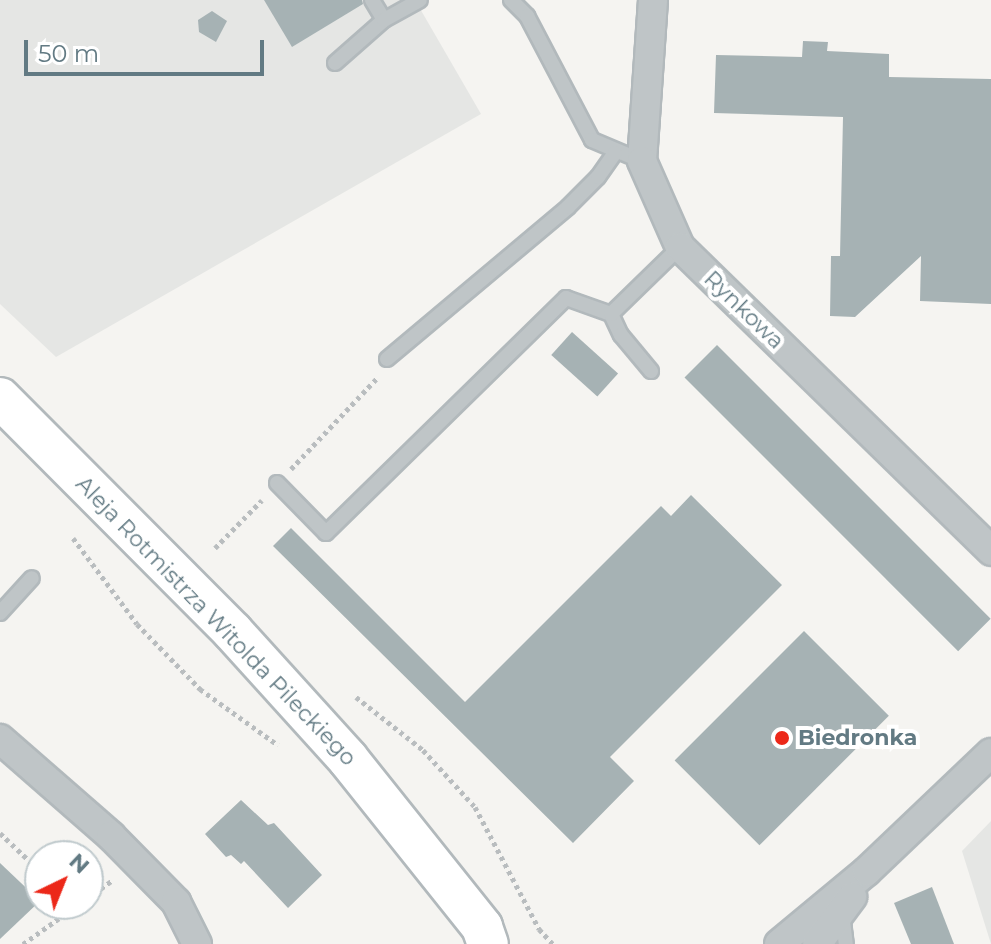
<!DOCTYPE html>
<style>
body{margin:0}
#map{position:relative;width:991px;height:944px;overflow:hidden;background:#f5f4f1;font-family:Montserrat,sans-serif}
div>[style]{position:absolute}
.built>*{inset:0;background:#e5e6e4}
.building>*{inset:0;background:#a6b2b4;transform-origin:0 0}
.path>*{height:5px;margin-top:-2.5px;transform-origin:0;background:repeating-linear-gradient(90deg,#b9bdbf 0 4px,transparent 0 8px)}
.roads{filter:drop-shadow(2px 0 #b2b9bc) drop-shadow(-2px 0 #b2b9bc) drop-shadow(0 2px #b2b9bc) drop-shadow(0 -2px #b2b9bc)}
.lane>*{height:14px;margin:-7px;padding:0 7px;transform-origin:7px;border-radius:7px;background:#bfc5c7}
.street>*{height:28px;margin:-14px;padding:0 14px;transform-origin:14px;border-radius:14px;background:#bfc5c7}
.secondary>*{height:40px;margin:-20px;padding:0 20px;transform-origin:20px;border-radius:20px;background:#fff}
.dots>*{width:22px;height:22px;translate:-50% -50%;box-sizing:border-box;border:4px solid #fff;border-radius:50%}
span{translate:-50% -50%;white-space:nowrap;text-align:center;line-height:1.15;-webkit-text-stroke:8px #fff;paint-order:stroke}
.street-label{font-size:22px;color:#627a83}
.poi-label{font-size:22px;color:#627a83;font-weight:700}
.left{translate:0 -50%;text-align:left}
.north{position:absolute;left:24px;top:840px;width:80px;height:80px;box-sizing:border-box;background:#fff;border:2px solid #c0cacd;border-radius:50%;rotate:43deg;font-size:22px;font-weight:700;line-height:32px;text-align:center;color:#627a83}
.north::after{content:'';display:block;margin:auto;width:28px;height:36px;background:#ec2819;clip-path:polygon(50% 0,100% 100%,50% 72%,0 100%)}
.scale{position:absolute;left:24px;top:40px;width:240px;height:36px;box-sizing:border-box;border:4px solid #627a83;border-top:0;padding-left:10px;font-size:24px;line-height:28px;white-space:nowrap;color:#627a83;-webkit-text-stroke:6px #fff;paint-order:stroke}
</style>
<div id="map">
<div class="built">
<i style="clip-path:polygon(0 0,415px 0,481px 114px,56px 357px,0 304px)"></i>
<i style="clip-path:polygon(991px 821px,991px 944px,962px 851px)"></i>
</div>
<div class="building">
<i style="clip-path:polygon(264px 0,362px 0,363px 4px,292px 47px)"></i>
<i style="clip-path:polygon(212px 11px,227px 21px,216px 42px,199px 32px,198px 20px)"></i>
<i style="clip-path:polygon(803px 41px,828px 42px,827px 51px,889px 54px,889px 77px,991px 79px,991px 304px,920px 301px,921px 256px,855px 317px,830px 316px,831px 256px,840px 256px,843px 117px,714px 113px,716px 55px,802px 57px)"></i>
<i style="left:572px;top:332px;width:62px;height:31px;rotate:42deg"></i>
<i style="left:717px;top:345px;width:387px;height:46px;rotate:45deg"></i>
<i style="clip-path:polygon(691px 495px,782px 585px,610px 757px,634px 781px,573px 843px,273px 546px,291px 528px,465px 702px,661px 506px,671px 516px)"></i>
<i style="left:804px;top:631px;width:120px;height:183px;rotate:45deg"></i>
<i style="clip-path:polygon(241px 800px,268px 825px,274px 823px,322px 875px,288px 908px,244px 861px,241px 864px,231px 855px,226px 857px,205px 834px)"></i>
<i style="clip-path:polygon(0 863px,40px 901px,0 939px)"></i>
<i style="clip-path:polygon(932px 887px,954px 944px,911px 944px,894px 903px)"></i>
</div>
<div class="path">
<i style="left:291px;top:469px;width:125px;rotate:-46.6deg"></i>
<i style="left:73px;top:538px;width:107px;rotate:53.3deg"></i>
<i style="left:137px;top:624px;width:91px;rotate:45.9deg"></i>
<i style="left:200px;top:689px;width:96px;rotate:35.7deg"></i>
<i style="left:215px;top:548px;width:67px;rotate:-45.6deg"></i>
<i style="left:356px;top:697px;width:85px;rotate:38.3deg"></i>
<i style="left:423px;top:750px;width:77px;rotate:47.6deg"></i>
<i style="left:475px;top:807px;width:138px;rotate:62.3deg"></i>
<i style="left:539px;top:929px;width:21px;rotate:47deg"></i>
<i style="left:0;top:833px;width:55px;rotate:43.5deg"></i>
<i style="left:88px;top:898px;width:31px;rotate:-36deg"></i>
<i style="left:23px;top:944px;width:69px;rotate:-35.5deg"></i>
</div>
<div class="roads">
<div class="lane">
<i style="left:372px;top:0;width:23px;rotate:59deg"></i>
<i style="left:511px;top:0;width:23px;rotate:45deg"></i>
<i style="left:527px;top:16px;width:140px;rotate:62.3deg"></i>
<i style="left:592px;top:140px;width:54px;rotate:22.8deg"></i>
<i style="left:335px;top:63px;width:65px;rotate:-41.3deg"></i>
<i style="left:384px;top:20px;width:41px;rotate:-29.1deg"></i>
<i style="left:611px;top:314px;width:23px;rotate:65deg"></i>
<i style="left:621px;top:335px;width:47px;rotate:50.2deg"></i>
<i style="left:387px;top:359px;width:236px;rotate:-40deg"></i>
<i style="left:568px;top:207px;width:42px;rotate:-45deg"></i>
<i style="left:598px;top:177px;width:29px;rotate:-55deg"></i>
<i style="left:277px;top:483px;width:70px;rotate:45.6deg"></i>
<i style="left:326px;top:533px;width:336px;rotate:-44.4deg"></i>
<i style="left:566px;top:298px;width:48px;rotate:19.6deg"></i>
<i style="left:611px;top:314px;width:96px;rotate:-44.2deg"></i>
<i style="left:0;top:613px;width:47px;rotate:-47.6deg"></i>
<i style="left:842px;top:913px;width:31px;rotate:83deg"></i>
</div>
<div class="street">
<i style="left:653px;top:0;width:161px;rotate:93.9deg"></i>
<i style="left:642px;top:161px;width:94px;rotate:66.2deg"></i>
<i style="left:680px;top:247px;width:435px;rotate:44.3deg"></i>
<i style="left:0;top:739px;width:147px;rotate:41.1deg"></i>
<i style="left:111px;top:836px;width:93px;rotate:45.4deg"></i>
<i style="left:176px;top:902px;width:47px;rotate:63.4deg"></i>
<i style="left:779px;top:944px;width:114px;rotate:-39.7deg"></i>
<i style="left:867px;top:871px;width:171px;rotate:-43.6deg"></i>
<i style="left:817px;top:944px;width:59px;rotate:-53.3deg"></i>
</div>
<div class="secondary">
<i style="left:0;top:398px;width:330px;rotate:45.1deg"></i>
<i style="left:233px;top:632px;width:171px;rotate:47.8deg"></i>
<i style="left:348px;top:759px;width:215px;rotate:51.4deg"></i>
<i style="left:482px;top:927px;width:18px;rotate:71deg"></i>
</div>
</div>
<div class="dots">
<i style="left:782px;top:738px;background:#ec2819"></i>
</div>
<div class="street-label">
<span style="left:744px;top:310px;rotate:44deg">Rynkowa</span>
<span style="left:216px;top:621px;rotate:46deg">Aleja Rotmistrza Witolda Pileckiego</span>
</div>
<div class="poi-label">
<span class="left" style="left:798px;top:738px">Biedronka</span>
</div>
<div class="north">N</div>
<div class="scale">50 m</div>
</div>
